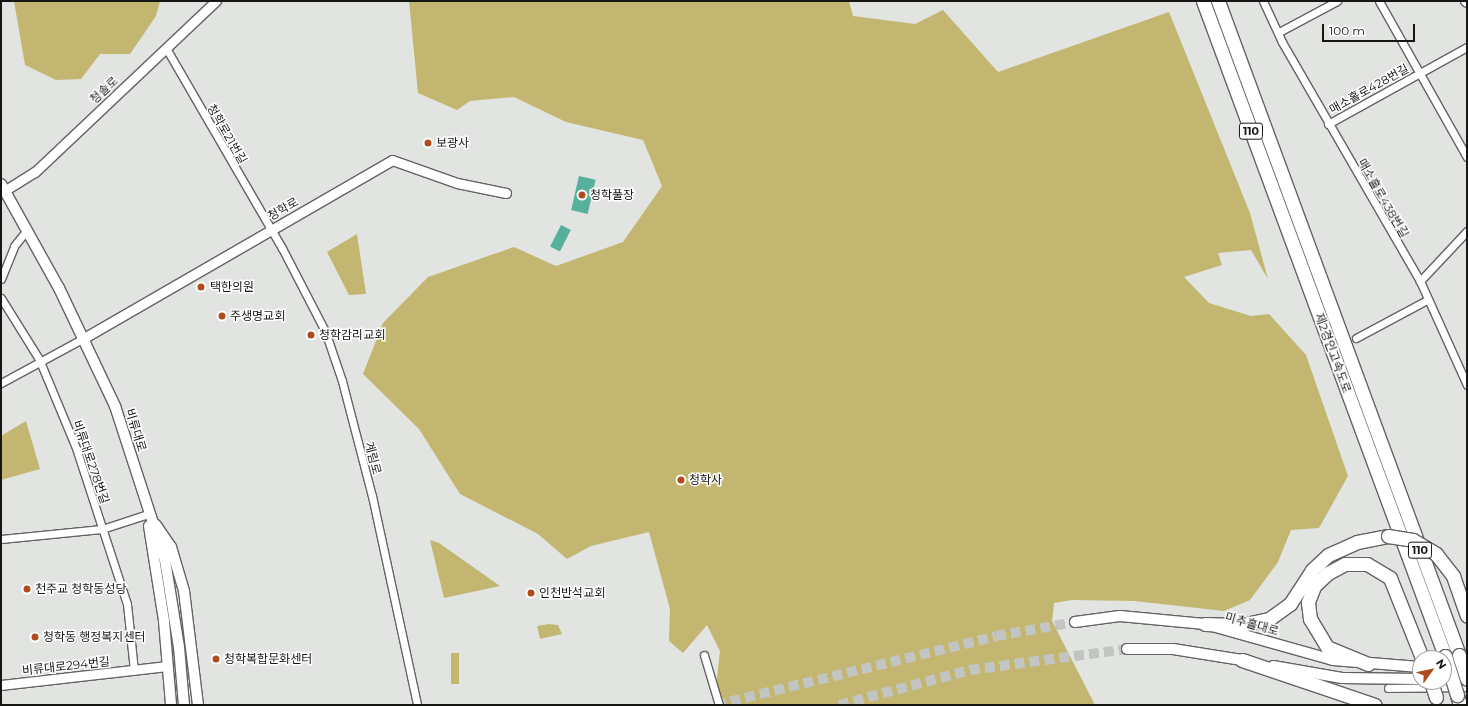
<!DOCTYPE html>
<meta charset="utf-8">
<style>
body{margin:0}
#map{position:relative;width:1468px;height:706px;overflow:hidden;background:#e2e4e1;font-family:Montserrat,"Noto Sans KR",sans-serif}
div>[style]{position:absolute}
.green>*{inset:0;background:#c3b670;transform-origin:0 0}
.water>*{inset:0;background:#56b09b;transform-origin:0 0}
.secondary-tunnel>*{height:10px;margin-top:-5px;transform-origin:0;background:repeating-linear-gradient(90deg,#c3c5c2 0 10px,transparent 0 15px)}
.roads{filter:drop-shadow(1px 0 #626461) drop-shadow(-1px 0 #626461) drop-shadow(0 1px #626461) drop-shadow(0 -1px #626461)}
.minor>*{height:7px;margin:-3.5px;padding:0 3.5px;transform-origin:3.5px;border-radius:3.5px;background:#fff}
.tertiary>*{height:9px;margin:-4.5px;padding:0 4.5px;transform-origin:4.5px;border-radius:4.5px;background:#fff}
.secondary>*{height:10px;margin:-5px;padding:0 5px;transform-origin:5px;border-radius:5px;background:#fff}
.motorway>*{height:13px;margin:-6.5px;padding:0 6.5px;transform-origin:6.5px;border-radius:6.5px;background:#fff}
.bridges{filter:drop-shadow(1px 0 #626461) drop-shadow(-1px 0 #626461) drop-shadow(0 1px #626461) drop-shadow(0 -1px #626461)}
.motorway-bridge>*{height:13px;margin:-6.5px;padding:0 6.5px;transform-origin:6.5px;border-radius:6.5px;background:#fff}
.dots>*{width:11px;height:11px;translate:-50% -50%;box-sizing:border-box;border:2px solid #fff;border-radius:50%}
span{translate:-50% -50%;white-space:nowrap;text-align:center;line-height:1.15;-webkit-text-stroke:3px #fff;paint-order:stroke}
.shield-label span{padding:1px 3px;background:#fff;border:1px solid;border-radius:3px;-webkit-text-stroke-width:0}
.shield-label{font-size:11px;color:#161715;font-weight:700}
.street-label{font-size:12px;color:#161715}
.poi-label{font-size:12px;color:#161715}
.left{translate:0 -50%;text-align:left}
.frame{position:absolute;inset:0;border:2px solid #161715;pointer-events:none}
.north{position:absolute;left:1412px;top:650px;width:40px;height:40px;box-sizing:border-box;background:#fff;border:1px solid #a2a2a1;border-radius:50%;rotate:57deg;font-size:11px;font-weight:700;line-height:16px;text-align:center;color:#161715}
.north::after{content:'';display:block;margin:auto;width:14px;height:18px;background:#b04b1c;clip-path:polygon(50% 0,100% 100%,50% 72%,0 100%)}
.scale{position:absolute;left:1322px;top:24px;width:93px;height:18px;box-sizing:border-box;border:2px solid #161715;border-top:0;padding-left:5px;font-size:12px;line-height:14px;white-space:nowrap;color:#161715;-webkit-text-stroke:3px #fff;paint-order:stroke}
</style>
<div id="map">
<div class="green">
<i style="clip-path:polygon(14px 1px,160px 1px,156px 16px,130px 54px,100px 54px,81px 79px,56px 80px,25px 65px)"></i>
<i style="clip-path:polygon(409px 1px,849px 1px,853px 16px,915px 24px,943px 10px,998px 72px,1169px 12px,1250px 213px,1268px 279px,1251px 250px,1218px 253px,1222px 265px,1184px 277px,1209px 303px,1251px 316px,1269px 314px,1306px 355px,1348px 476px,1319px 528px,1291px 530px,1278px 562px,1250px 600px,1224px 611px,1134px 601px,1072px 600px,1054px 603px,1052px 621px,1095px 705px,714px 705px,720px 651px,707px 625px,683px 653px,669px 641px,670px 609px,649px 532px,591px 546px,567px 559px,538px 534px,460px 494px,419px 429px,363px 374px,383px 323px,428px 277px,514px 247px,556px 266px,623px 242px,662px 186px,643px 140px,566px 122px,514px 97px,470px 101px,457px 110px,418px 93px)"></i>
<i style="clip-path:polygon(357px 234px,366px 294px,349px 295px,327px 252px)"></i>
<i style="clip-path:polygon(26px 421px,40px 469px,1px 480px,1px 436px)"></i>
<i style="clip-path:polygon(430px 540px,439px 543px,500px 586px,444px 598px)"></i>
<i style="clip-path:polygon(549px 624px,558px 625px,562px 634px,540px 639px,537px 626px)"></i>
<i style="left:451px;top:653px;width:8px;height:31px"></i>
</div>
<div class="water">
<i style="left:579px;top:176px;width:17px;height:35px;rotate:13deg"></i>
<i style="left:561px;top:225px;width:11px;height:24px;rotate:27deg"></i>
</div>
<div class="secondary-tunnel">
<i style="left:716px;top:705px;width:288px;rotate:-13.8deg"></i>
<i style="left:996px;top:636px;width:80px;rotate:-10deg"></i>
<i style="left:839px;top:705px;width:136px;rotate:-15deg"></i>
<i style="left:970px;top:670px;width:158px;rotate:-7.6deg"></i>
</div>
<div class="roads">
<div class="minor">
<i style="left:1263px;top:1px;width:45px;rotate:65.1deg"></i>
<i style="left:1282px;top:42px;width:276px;rotate:60deg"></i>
<i style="left:1379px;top:1px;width:179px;rotate:60.6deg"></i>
<i style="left:1279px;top:32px;width:66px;rotate:-28.1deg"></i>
<i style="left:166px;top:48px;width:231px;rotate:59.9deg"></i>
<i style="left:282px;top:248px;width:93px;rotate:62.6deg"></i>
<i style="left:325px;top:331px;width:53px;rotate:71.2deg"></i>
<i style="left:342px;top:381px;width:119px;rotate:75.4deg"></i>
<i style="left:372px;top:496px;width:214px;rotate:77.8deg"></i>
<i style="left:1328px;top:124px;width:159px;rotate:-29deg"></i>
<i style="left:1467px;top:231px;width:69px;rotate:133.2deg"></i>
<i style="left:1420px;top:281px;width:114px;rotate:65.7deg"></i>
<i style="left:1px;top:279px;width:35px;rotate:-68deg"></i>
<i style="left:14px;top:246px;width:19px;rotate:-51deg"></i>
<i style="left:1px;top:298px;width:72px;rotate:58.1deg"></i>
<i style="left:39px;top:359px;width:96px;rotate:67.4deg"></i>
<i style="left:76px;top:448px;width:164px;rotate:71.9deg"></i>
<i style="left:127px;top:604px;width:67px;rotate:84deg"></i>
<i style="left:1356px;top:338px;width:81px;rotate:-28.2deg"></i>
<i style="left:1px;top:383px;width:94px;rotate:-28.5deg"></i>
<i style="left:1px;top:539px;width:101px;rotate:-5.7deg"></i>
<i style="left:102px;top:529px;width:48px;rotate:-18.1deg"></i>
<i style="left:704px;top:655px;width:52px;rotate:73.3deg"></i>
<i style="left:1388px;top:688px;width:79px;rotate:-0.7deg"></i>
</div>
<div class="tertiary">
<i style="left:4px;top:191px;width:36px;rotate:-32deg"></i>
<i style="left:35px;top:172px;width:249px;rotate:-43.4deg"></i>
<i style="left:84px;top:338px;width:356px;rotate:-30deg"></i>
<i style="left:392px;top:160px;width:69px;rotate:19.5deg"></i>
<i style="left:457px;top:183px;width:50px;rotate:11.5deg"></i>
<i style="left:1px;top:685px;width:167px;rotate:-6.5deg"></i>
</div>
<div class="secondary">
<i style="left:1466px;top:1px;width:1px;rotate:45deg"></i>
<i style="left:1px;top:184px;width:119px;rotate:60.9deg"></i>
<i style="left:59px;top:288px;width:131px;rotate:64.6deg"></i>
<i style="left:115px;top:406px;width:162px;rotate:72deg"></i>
<i style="left:165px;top:560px;width:88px;rotate:80.9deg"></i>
<i style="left:179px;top:647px;width:58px;rotate:85.1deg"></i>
<i style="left:156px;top:525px;width:27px;rotate:56deg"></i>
<i style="left:171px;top:547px;width:46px;rotate:73.5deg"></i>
<i style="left:184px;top:591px;width:115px;rotate:83deg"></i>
<i style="left:149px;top:526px;width:96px;rotate:81deg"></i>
<i style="left:164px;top:621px;width:84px;rotate:85.2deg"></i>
<i style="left:1075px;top:622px;width:45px;rotate:-7.6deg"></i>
<i style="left:1120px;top:616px;width:85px;rotate:5.4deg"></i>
<i style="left:1205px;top:624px;width:133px;rotate:15.7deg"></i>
<i style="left:1333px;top:660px;width:87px;rotate:4.6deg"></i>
<i style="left:1127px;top:649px;width:46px"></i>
<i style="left:1173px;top:649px;width:76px;rotate:9.1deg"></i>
<i style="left:1273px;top:666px;width:70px;rotate:9.9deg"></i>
<i style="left:1342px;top:678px;width:78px;rotate:0.7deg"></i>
</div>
<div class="motorway">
<i style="left:1203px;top:1px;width:698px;rotate:69.72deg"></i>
<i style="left:1218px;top:1px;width:697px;rotate:69.77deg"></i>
<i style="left:1205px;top:624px;width:36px;rotate:2deg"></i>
<i style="left:1241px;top:625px;width:29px;rotate:-12deg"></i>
<i style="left:1269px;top:619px;width:26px;rotate:-36deg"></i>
<i style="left:1290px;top:604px;width:40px;rotate:-57.1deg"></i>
<i style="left:1312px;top:570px;width:22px;rotate:-43deg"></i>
<i style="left:1328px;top:555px;width:32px;rotate:-24deg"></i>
<i style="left:1357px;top:542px;width:32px;rotate:-11deg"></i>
<i style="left:1242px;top:660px;width:140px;rotate:18.7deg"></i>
<i style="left:1368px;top:664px;width:44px;rotate:-157.5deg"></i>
<i style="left:1327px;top:647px;width:33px;rotate:-121deg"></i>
<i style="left:1310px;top:619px;width:17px;rotate:-97deg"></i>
<i style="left:1308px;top:602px;width:17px;rotate:-69deg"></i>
<i style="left:1314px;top:586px;width:19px;rotate:-43deg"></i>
<i style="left:1328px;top:573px;width:19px;rotate:-28deg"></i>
<i style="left:1345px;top:564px;width:22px"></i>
<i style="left:1367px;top:564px;width:27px;rotate:31deg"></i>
<i style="left:1390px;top:578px;width:86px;rotate:68.2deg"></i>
<i style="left:1457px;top:695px;width:10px;rotate:73deg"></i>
</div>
</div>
<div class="bridges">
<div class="motorway-bridge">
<i style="left:1388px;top:536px;width:25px;rotate:9deg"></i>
<i style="left:1413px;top:540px;width:27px;rotate:31deg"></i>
<i style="left:1436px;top:554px;width:28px;rotate:52deg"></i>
<i style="left:1453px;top:576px;width:42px;rotate:70.7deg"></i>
<i style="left:1459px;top:655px;width:25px;rotate:72deg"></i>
<i style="left:1445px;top:656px;width:41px;rotate:72.9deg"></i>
<i style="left:1431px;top:682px;width:16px;rotate:72deg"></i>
</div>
</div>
<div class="dots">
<i style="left:428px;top:143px;background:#b04b1c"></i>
<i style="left:582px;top:195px;background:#b04b1c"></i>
<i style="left:201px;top:287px;background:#b04b1c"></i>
<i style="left:222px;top:316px;background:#b04b1c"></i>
<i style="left:311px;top:335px;background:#b04b1c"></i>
<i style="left:681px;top:480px;background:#b04b1c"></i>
<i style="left:27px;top:589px;background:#b04b1c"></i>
<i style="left:531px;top:593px;background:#b04b1c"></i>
<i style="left:35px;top:637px;background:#b04b1c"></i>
<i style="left:216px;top:659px;background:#b04b1c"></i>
</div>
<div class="shield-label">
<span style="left:1251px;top:131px">110</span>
<span style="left:1420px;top:550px">110</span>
</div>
<div class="street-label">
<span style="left:1369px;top:89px;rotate:-29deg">매소홀로428번길</span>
<span style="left:104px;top:90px;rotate:-43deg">청솔로</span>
<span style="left:227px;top:134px;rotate:60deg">청학로21번길</span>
<span style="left:1383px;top:198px;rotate:60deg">매소홀로438번길</span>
<span style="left:283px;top:209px;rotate:-30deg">청학로</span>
<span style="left:1333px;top:353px;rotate:70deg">제2경인고속도로</span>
<span style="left:136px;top:430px;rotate:73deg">비류대로</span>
<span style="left:373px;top:458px;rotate:75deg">계림로</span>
<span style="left:91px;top:462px;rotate:71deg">비류대로278번길</span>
<span style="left:1252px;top:624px;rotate:16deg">미추홀대로</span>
<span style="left:66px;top:666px;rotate:-6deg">비류대로294번길</span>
</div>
<div class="poi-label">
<span class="left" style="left:436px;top:143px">보광사</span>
<span class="left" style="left:590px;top:195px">청학풀장</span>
<span class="left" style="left:210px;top:287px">택한의원</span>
<span class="left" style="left:230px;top:316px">주생명교회</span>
<span class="left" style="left:319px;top:335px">청학감리교회</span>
<span class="left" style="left:689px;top:480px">청학사</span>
<span class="left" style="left:35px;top:589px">천주교 청학동성당</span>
<span class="left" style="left:539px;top:593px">인천반석교회</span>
<span class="left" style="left:43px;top:637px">청학동 행정복지센터</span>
<span class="left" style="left:224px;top:659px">청학복합문화센터</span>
</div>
<div class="frame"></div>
<div class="north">N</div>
<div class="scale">100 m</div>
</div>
